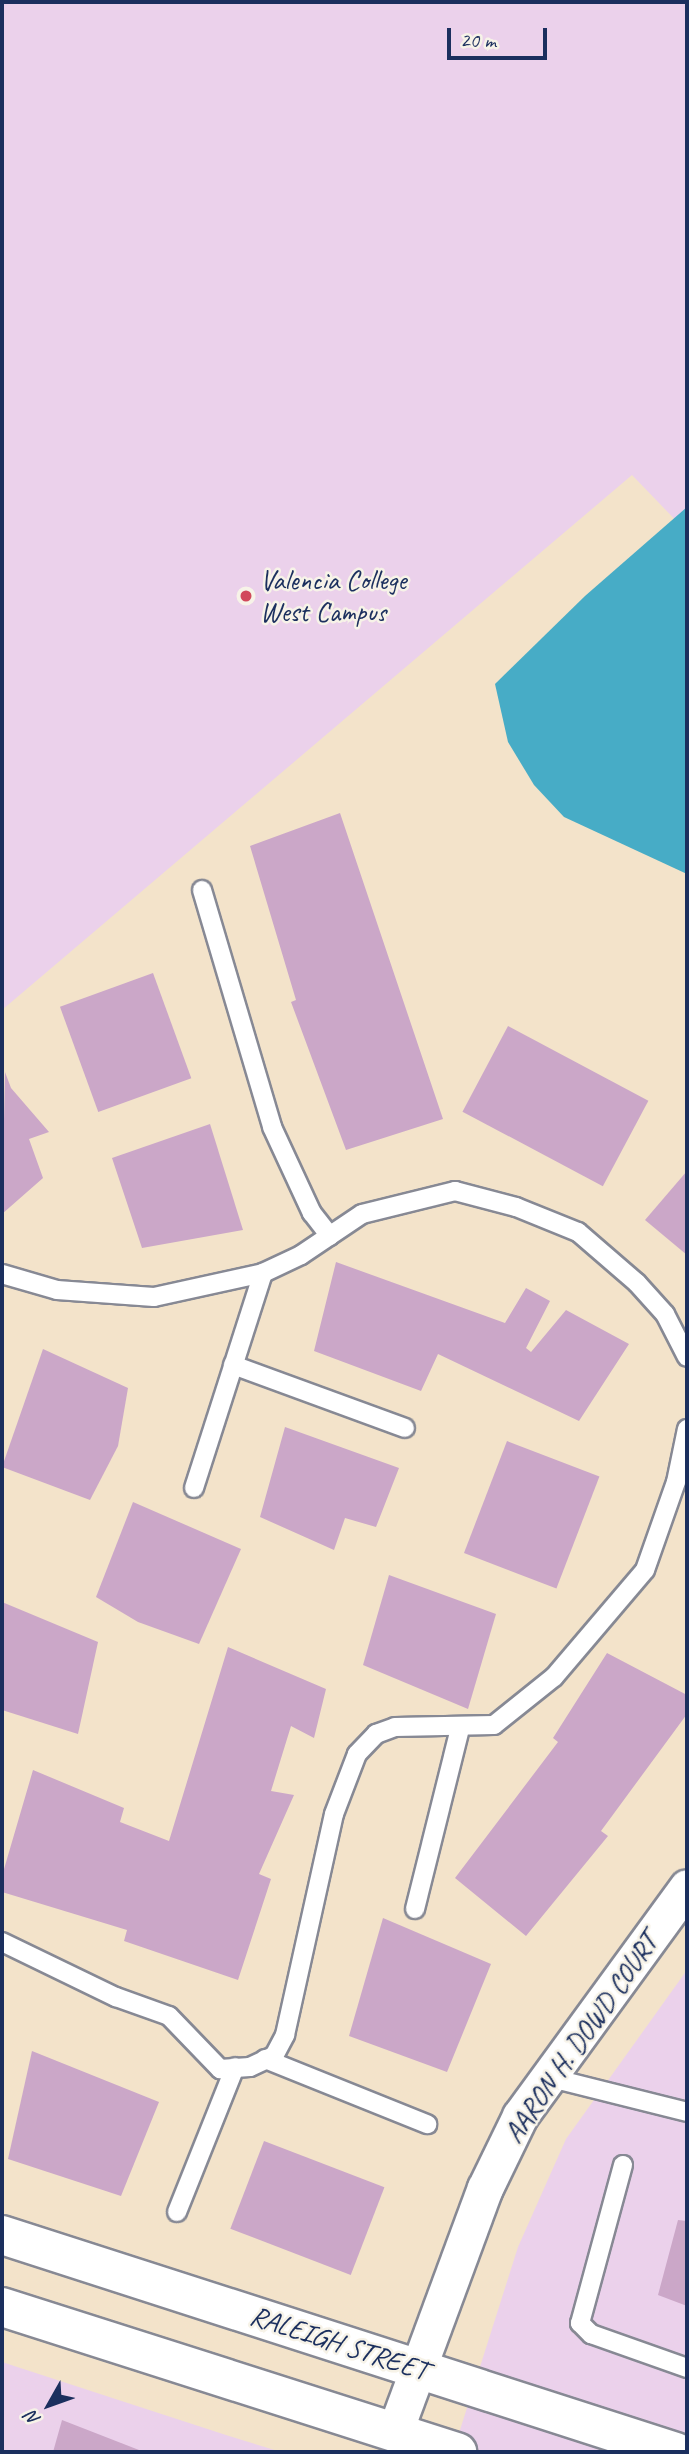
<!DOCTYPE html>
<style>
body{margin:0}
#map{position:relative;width:689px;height:2454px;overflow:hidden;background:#f3e3ca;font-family:Caveat,sans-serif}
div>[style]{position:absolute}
.built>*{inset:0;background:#ebd1eb}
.water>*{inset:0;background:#47acc6}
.building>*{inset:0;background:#cba7c8;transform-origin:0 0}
.roads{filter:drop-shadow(2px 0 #878994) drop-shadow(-2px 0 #878994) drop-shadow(0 2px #878994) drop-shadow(0 -2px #878994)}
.service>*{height:18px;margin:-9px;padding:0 9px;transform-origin:9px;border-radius:9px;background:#fff}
.minor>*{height:35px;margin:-17.5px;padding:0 17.5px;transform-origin:17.5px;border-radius:17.5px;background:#fff}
.tertiary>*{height:38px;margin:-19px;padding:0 19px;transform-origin:19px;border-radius:19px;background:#fff}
.dots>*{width:19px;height:19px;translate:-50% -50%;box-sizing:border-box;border:4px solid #f7f3e8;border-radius:50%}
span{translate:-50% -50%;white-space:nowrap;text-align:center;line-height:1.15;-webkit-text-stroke:5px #f7f3e8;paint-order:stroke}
.poi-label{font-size:28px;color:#1b2f5e}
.left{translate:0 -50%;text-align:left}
.street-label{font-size:28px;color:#1b2f5e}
.frame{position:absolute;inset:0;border:4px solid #1b2f5e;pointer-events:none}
.north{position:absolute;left:14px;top:2370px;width:70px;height:70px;-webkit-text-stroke:5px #f7f3e8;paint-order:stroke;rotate:230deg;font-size:19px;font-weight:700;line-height:28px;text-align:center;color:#1b2f5e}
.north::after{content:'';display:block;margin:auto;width:24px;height:32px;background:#1b2f5e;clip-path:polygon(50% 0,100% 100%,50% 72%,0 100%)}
.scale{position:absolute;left:447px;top:28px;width:100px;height:32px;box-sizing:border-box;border:4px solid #1b2f5e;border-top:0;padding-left:9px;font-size:21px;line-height:24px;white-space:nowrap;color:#1b2f5e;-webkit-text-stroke:5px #f7f3e8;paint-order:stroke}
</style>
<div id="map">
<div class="built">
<i style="clip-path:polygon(2px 2px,687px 2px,687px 532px,632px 475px,2px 1010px)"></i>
<i style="clip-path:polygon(687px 1970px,687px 2452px,453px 2452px,518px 2247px,566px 2139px)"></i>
<i style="clip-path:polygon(2px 2362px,229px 2436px,281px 2452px,2px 2452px)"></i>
</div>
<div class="water">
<i style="clip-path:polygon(687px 507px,687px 874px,564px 817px,534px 785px,508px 742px,495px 684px,585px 596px)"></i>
</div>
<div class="building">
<i style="clip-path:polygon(340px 813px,443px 1119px,346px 1150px,291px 1002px,296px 1000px,250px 846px)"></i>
<i style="left:153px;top:973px;width:112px;height:99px;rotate:70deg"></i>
<i style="left:508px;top:1026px;width:159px;height:97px;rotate:28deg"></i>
<i style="clip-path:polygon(5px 1072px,11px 1088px,49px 1132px,29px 1139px,43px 1178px,2px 1214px)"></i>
<i style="clip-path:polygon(210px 1124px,243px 1230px,142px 1248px,112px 1158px)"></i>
<i style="clip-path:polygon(687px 1171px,687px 1255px,645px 1220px)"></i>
<i style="clip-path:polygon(336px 1262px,505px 1323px,526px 1288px,550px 1301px,526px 1348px,531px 1352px,566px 1310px,629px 1344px,579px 1421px,438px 1354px,421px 1391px,314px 1351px)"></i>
<i style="clip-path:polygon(43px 1349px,128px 1388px,118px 1446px,90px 1500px,2px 1467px)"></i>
<i style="clip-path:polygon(285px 1427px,399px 1468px,376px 1527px,345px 1518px,334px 1550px,260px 1517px)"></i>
<i style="left:507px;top:1441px;width:99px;height:120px;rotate:21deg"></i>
<i style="clip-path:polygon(133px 1502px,241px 1549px,199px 1644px,138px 1622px,96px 1597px)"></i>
<i style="clip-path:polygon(389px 1575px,496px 1614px,468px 1709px,363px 1665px)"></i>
<i style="clip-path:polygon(2px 1602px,98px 1642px,78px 1734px,2px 1710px)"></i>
<i style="clip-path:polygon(228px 1647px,326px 1689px,314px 1738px,291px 1726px,271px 1791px,294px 1795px,259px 1874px,271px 1879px,238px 1980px,124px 1941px,127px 1930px,2px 1892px,2px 1876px,33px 1770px,124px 1808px,120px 1822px,169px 1841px)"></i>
<i style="clip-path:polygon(607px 1653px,687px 1695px,687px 1714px,601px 1831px,608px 1836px,526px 1936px,455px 1878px,558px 1742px,553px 1738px)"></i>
<i style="clip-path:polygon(383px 1918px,491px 1964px,447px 2072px,349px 2036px)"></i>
<i style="clip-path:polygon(32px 2051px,159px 2102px,121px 2196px,8px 2159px)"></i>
<i style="left:264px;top:2141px;width:129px;height:94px;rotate:21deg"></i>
<i style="clip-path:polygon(678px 2220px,687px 2221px,687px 2306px,658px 2295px)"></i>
<i style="clip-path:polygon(62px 2420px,139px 2450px,139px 2452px,53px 2452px)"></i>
</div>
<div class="roads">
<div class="service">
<i style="left:202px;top:890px;width:247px;rotate:73.5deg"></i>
<i style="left:272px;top:1127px;width:95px;rotate:65.1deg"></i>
<i style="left:312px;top:1213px;width:29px;rotate:52deg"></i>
<i style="left:2px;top:1274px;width:57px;rotate:16.2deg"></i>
<i style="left:57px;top:1290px;width:97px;rotate:4.1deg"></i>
<i style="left:154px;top:1297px;width:112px;rotate:-12.4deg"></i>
<i style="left:263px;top:1273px;width:42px;rotate:-25.3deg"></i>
<i style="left:301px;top:1255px;width:73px;rotate:-33.9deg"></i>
<i style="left:362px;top:1214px;width:96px;rotate:-13.9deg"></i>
<i style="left:455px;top:1191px;width:63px;rotate:14.7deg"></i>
<i style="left:516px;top:1207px;width:67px;rotate:22deg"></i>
<i style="left:578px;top:1232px;width:78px;rotate:40.8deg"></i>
<i style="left:637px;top:1283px;width:42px;rotate:47.9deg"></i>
<i style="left:665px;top:1314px;width:48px;rotate:62.9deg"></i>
<i style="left:233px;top:1365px;width:183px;rotate:20.1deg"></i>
<i style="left:194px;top:1488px;width:226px;rotate:-72.2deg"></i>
<i style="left:415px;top:1909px;width:186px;rotate:-76deg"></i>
<i style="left:2px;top:1942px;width:127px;rotate:25.8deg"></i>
<i style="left:116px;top:1997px;width:56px;rotate:19.7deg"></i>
<i style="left:169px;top:2016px;width:74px;rotate:46.1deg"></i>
<i style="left:220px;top:2069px;width:30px;rotate:-4deg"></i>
<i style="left:250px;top:2067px;width:26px;rotate:-25deg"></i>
<i style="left:274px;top:2056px;width:24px;rotate:-62deg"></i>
<i style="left:285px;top:2035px;width:226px;rotate:-77.5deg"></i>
<i style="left:334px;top:1814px;width:64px;rotate:-69deg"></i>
<i style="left:357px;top:1754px;width:28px;rotate:-46deg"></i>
<i style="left:376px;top:1734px;width:20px;rotate:-20deg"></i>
<i style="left:395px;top:1727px;width:99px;rotate:-1.2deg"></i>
<i style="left:494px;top:1725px;width:77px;rotate:-38.7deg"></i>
<i style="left:554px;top:1677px;width:140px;rotate:-49.6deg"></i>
<i style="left:645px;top:1570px;width:93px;rotate:-70.6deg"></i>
<i style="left:676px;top:1482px;width:54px;rotate:-78.3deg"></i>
<i style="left:265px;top:2059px;width:175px;rotate:21.9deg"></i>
<i style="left:547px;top:2077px;width:144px;rotate:14deg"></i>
<i style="left:623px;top:2165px;width:164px;rotate:105.2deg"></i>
<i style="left:580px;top:2323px;width:16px;rotate:45deg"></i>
<i style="left:591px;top:2334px;width:102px;rotate:19.5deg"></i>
<i style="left:177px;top:2212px;width:156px;rotate:-68.2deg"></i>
</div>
<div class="minor">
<i style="left:395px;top:2431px;width:259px;rotate:-69.7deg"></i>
<i style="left:485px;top:2188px;width:80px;rotate:-64.1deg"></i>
<i style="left:520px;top:2116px;width:283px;rotate:-53.9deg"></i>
</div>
<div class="tertiary">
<i style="left:2px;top:2235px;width:708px;rotate:17.85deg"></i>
<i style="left:2px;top:2307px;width:478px;rotate:17.7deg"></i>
</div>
</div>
<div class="dots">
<i style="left:246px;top:596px;background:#d1495b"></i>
</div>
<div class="poi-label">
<span class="left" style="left:260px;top:596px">Valencia College<br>West Campus</span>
</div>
<div class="street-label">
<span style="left:581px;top:2038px;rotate:-55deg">AARON H. DOWD COURT</span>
<span style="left:339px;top:2343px;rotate:18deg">RALEIGH STREET</span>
</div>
<div class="frame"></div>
<div class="north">N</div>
<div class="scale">20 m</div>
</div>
